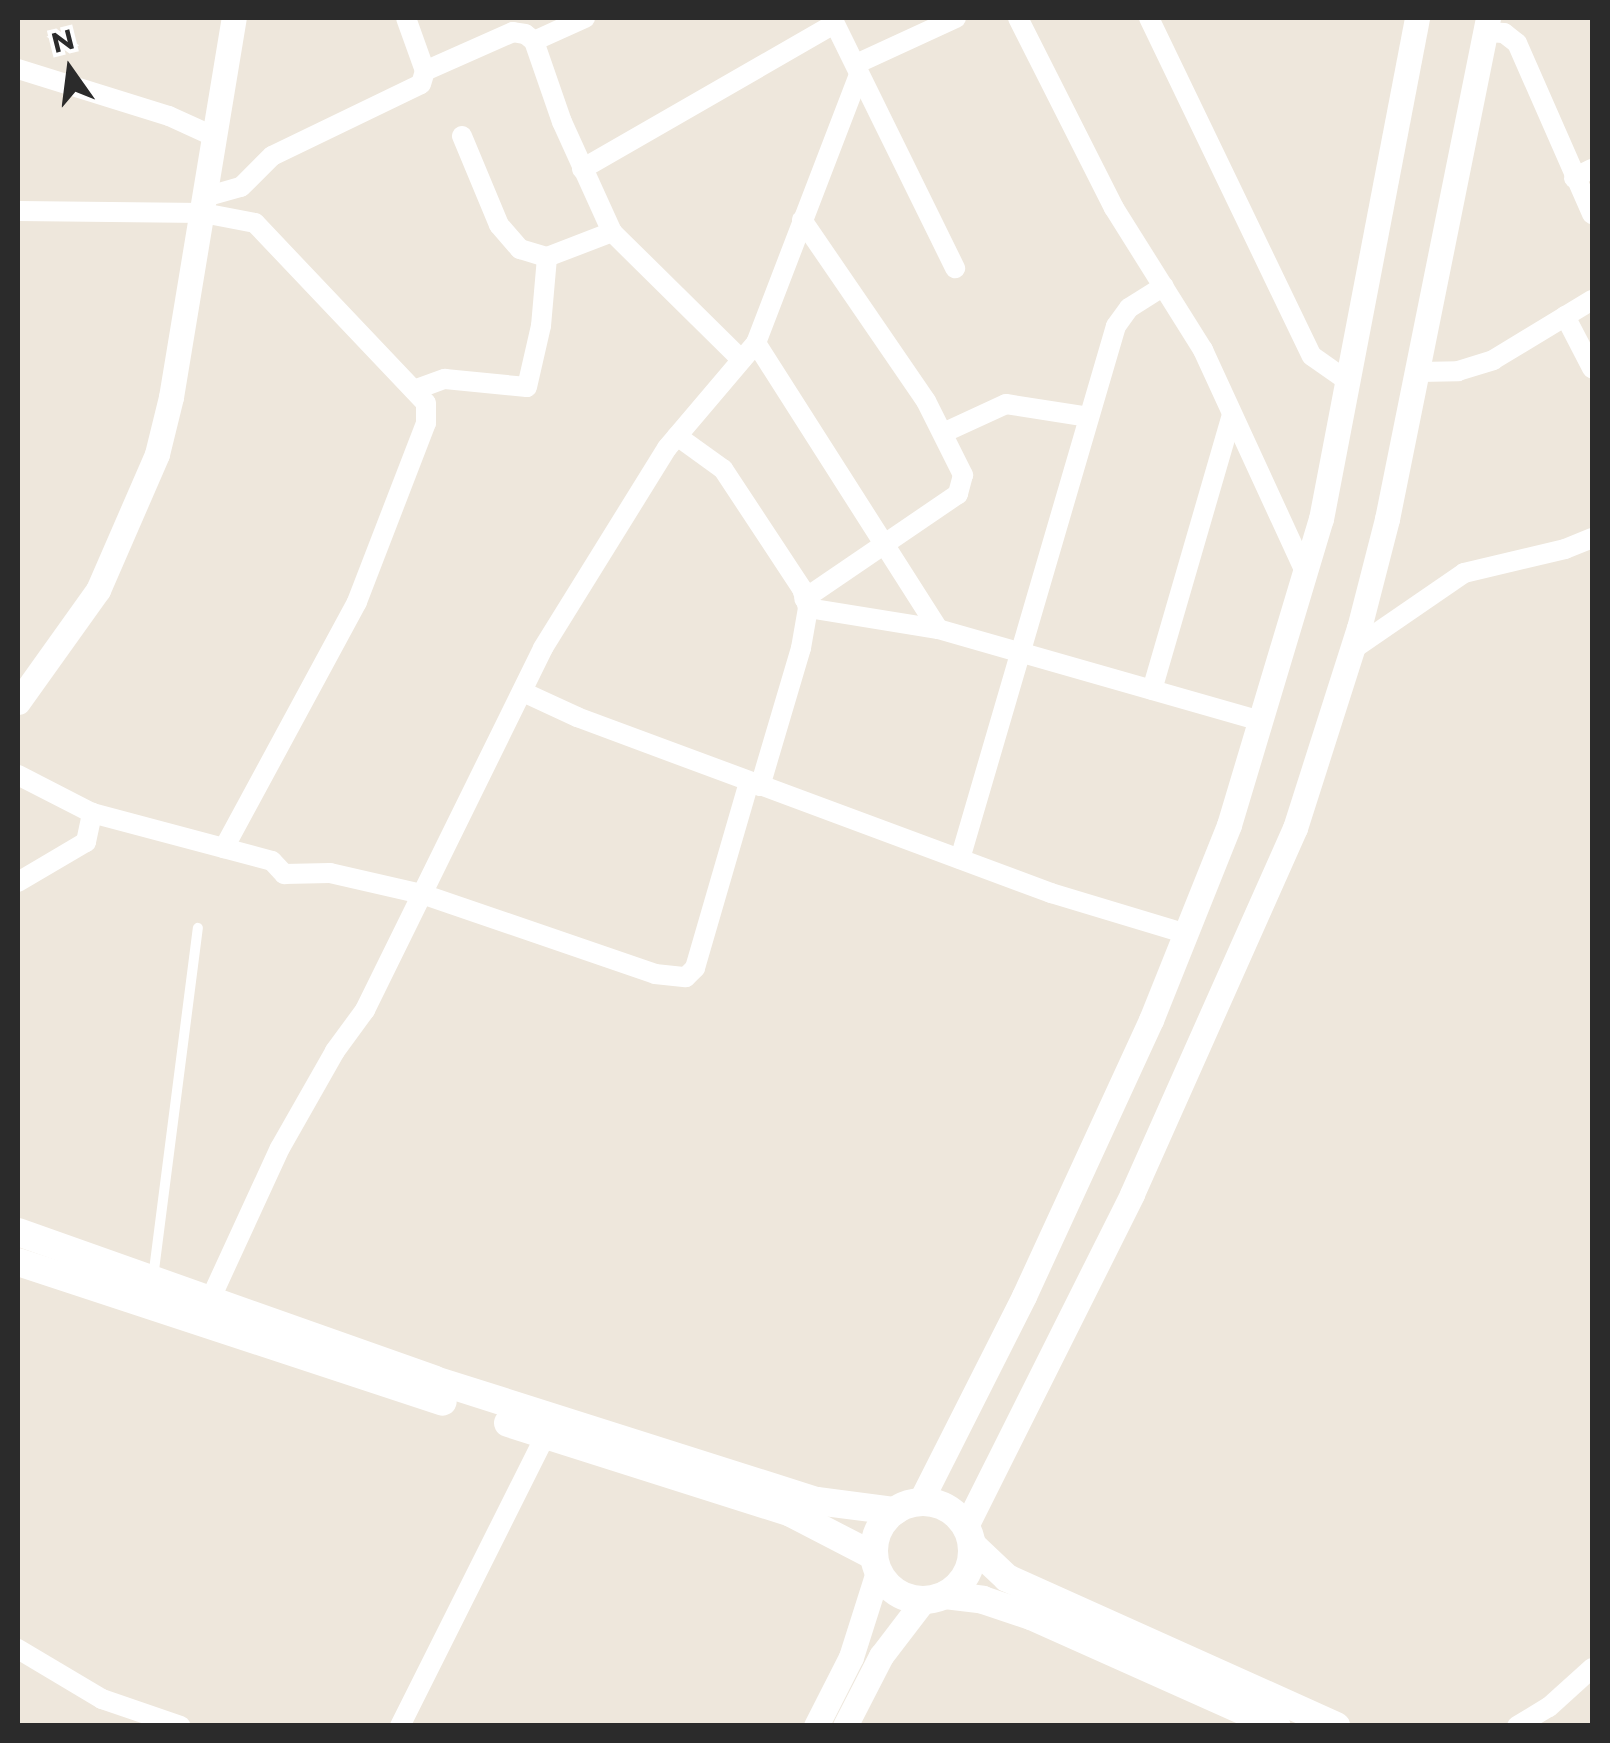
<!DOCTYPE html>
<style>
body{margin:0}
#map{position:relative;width:1610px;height:1743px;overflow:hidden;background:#eee7dc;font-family:Montserrat,sans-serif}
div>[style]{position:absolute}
.service>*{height:10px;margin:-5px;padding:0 5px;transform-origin:5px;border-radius:5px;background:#fff}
.minor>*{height:20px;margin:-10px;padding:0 10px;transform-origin:10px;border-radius:10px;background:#fff}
.tertiary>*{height:25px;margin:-12.5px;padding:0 12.5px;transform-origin:12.5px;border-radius:12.5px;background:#fff}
.secondary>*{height:28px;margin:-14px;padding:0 14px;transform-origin:14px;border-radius:14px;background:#fff}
.secondary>.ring{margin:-14px;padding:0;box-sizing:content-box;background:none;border:28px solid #fff;border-radius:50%}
span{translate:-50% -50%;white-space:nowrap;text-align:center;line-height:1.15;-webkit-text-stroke:8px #fff;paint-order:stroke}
.frame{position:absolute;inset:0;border:20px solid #2b2b2b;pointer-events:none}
.north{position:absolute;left:20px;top:20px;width:100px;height:100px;-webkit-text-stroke:8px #fff;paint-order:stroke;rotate:346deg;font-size:28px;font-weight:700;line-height:40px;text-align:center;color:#2b2b2b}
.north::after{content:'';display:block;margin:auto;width:35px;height:45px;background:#2b2b2b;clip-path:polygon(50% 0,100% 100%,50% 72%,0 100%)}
</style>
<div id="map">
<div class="service">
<i style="left:153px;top:1278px;width:353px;rotate:-82.7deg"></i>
</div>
<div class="minor">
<i style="left:832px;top:18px;width:279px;rotate:63.8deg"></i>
<i style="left:1018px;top:18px;width:213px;rotate:63.2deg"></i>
<i style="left:1114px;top:208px;width:168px;rotate:57.9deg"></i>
<i style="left:1203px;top:350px;width:247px;rotate:65.3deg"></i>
<i style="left:1149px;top:18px;width:375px;rotate:64.3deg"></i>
<i style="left:1312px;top:356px;width:45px;rotate:35.1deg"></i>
<i style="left:1486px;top:32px;width:18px;rotate:3deg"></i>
<i style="left:1504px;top:33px;width:16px;rotate:38deg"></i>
<i style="left:1517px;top:43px;width:187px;rotate:66.3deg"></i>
<i style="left:534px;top:41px;width:56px;rotate:-24.3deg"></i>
<i style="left:856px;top:64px;width:110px;rotate:-24.7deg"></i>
<i style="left:18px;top:69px;width:158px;rotate:17.3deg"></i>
<i style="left:169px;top:116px;width:51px;rotate:24.5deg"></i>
<i style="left:462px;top:136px;width:96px;rotate:67.4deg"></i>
<i style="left:499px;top:225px;width:32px;rotate:49deg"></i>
<i style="left:520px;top:249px;width:28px;rotate:17deg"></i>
<i style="left:582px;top:169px;width:291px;rotate:-29.9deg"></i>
<i style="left:1574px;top:178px;width:20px;rotate:-27deg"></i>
<i style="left:205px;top:197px;width:37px;rotate:-16deg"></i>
<i style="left:241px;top:187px;width:44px;rotate:-45deg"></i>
<i style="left:272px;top:156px;width:165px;rotate:-25.8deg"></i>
<i style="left:421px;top:84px;width:14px;rotate:-73deg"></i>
<i style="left:425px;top:71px;width:56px;rotate:-109.7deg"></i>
<i style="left:18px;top:211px;width:185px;rotate:0.6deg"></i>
<i style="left:203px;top:213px;width:53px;rotate:10.9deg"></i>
<i style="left:255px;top:223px;width:248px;rotate:46.5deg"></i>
<i style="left:426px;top:403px;width:20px;rotate:90deg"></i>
<i style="left:426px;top:423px;width:192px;rotate:111.1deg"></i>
<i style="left:357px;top:602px;width:280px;rotate:118.4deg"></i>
<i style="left:802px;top:220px;width:219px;rotate:55.6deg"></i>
<i style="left:926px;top:401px;width:83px;rotate:63.4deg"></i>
<i style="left:963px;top:475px;width:20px;rotate:105deg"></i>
<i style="left:958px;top:494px;width:186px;rotate:145.7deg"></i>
<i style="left:612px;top:232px;width:182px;rotate:44.6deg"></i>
<i style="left:1565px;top:316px;width:59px;rotate:62.6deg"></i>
<i style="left:756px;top:343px;width:339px;rotate:57.5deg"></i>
<i style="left:1419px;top:372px;width:39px;rotate:-1deg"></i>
<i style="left:1458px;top:371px;width:37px;rotate:-17deg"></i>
<i style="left:1493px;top:360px;width:116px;rotate:-31.2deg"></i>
<i style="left:414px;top:390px;width:33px;rotate:-20deg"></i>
<i style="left:445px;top:379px;width:82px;rotate:5.6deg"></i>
<i style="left:527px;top:387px;width:63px;rotate:-77.1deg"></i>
<i style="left:541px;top:326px;width:69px;rotate:-85deg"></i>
<i style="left:547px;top:257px;width:70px;rotate:-21deg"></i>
<i style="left:612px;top:232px;width:121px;rotate:-114.4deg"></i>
<i style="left:562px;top:122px;width:86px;rotate:-109.1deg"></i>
<i style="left:534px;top:41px;width:11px;rotate:-142deg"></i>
<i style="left:525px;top:34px;width:12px;rotate:-171deg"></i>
<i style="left:513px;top:32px;width:96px;rotate:156.1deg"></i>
<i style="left:943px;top:433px;width:69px;rotate:-24.7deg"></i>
<i style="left:1006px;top:404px;width:84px;rotate:8.9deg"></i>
<i style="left:677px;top:436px;width:57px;rotate:35.7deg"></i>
<i style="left:723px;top:469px;width:144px;rotate:56.6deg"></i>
<i style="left:802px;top:589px;width:20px;rotate:72deg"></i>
<i style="left:808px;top:608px;width:41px;rotate:99.9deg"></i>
<i style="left:801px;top:648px;width:144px;rotate:106.5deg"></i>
<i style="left:808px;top:608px;width:132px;rotate:9.2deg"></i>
<i style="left:938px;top:629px;width:336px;rotate:15.9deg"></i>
<i style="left:1352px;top:650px;width:136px;rotate:-34.5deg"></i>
<i style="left:1464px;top:573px;width:104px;rotate:-13.4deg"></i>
<i style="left:1565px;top:549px;width:29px;rotate:-22deg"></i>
<i style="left:1152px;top:690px;width:286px;rotate:-73.8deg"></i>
<i style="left:523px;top:692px;width:60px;rotate:24.8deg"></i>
<i style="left:577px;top:717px;width:506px;rotate:20.37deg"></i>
<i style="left:1051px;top:893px;width:142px;rotate:16.8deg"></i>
<i style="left:18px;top:775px;width:83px;rotate:27.2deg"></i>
<i style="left:92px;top:813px;width:186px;rotate:14.9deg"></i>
<i style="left:272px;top:861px;width:18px;rotate:47deg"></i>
<i style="left:284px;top:874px;width:46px;rotate:-1.2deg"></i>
<i style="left:330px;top:873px;width:94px;rotate:12.9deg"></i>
<i style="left:422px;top:894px;width:246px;rotate:18.9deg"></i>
<i style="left:655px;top:974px;width:31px;rotate:6deg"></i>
<i style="left:686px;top:977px;width:13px;rotate:-45deg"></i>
<i style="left:695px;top:968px;width:194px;rotate:-73.8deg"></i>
<i style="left:960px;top:859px;width:555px;rotate:-73.69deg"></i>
<i style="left:1116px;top:326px;width:22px;rotate:-54deg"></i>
<i style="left:1129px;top:308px;width:41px;rotate:-32.2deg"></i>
<i style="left:18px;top:882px;width:79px;rotate:-30.5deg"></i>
<i style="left:86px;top:842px;width:30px;rotate:-78deg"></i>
<i style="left:210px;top:1300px;width:167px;rotate:-65.3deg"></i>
<i style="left:280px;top:1148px;width:112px;rotate:-60.4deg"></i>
<i style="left:335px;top:1051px;width:51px;rotate:-53.8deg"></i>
<i style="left:365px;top:1010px;width:403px;rotate:-63.8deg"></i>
<i style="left:543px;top:648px;width:235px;rotate:-58.2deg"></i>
<i style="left:667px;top:448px;width:138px;rotate:-49.7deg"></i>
<i style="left:756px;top:343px;width:287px;rotate:-69deg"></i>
<i style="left:18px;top:1649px;width:98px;rotate:30.8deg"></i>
<i style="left:102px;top:1699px;width:83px;rotate:18.9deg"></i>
<i style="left:400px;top:1726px;width:326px;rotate:-63.4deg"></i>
<i style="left:1517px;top:1726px;width:37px;rotate:-31deg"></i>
<i style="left:1549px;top:1707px;width:58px;rotate:-42.2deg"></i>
</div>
<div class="tertiary">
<i style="left:18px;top:702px;width:138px;rotate:-54.5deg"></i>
<i style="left:98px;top:590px;width:148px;rotate:-66.5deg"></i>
<i style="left:157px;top:454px;width:59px;rotate:-76.2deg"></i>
<i style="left:171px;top:397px;width:384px;rotate:-80.6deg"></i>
<i style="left:920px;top:1502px;width:231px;rotate:-63.2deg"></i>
<i style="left:1024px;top:1296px;width:304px;rotate:-65.3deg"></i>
<i style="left:1151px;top:1020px;width:210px;rotate:-68.2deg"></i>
<i style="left:1229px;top:825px;width:320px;rotate:-73.3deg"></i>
<i style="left:1321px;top:519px;width:510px;rotate:-79.15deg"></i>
<i style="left:966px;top:1526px;width:371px;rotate:-63.4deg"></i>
<i style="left:1132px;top:1194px;width:401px;rotate:-66deg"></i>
<i style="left:1295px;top:828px;width:210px;rotate:-72.3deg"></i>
<i style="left:1359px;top:628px;width:113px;rotate:-75.6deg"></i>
<i style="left:1387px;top:519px;width:511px;rotate:-78.6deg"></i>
<i style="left:816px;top:1726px;width:77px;rotate:-63.1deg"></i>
<i style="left:851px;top:1657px;width:89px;rotate:-72.4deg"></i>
<i style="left:845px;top:1726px;width:79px;rotate:-62.8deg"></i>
<i style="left:881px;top:1656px;width:69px;rotate:-52.6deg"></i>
</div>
<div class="secondary">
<i style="left:18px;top:1232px;width:442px;rotate:19.5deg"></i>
<i style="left:435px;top:1380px;width:401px;rotate:17.6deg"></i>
<i style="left:817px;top:1501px;width:79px;rotate:7.3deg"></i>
<i style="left:18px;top:1262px;width:447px;rotate:18.2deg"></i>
<i style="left:508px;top:1423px;width:297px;rotate:17.6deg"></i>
<i style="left:791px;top:1513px;width:93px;rotate:27.4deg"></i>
<i class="ring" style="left:874px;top:1502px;width:70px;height:70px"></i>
<i style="left:972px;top:1545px;width:48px;rotate:43.3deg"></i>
<i style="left:1007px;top:1578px;width:361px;rotate:24.2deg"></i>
<i style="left:945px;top:1595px;width:38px;rotate:7deg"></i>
<i style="left:983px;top:1600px;width:51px;rotate:18.4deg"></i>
<i style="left:1031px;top:1616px;width:269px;rotate:24.1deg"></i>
</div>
<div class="frame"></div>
<div class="north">N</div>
</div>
